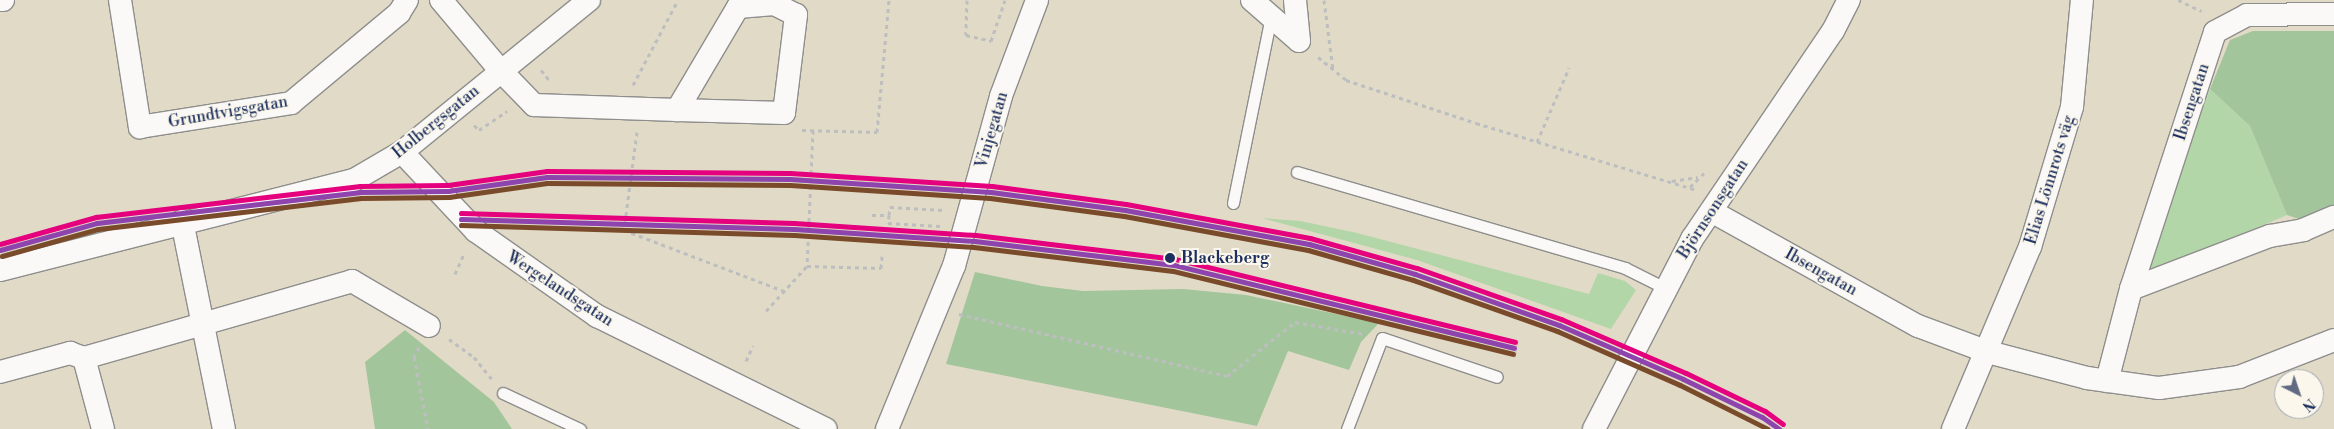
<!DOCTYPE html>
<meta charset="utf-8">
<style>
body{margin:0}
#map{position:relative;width:2334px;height:429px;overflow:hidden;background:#e1dac7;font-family:"Libre Bodoni",serif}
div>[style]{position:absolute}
.green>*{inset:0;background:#b2d6a7}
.forest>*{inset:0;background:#a3c59c}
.path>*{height:3px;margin-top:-1.5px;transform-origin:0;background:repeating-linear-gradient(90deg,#bdbebf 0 4px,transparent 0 8px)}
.roads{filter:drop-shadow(1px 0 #8e8e8c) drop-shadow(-1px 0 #8e8e8c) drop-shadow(0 1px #8e8e8c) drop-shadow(0 -1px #8e8e8c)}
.service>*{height:11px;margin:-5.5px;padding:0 5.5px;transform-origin:5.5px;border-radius:5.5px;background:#faf9f7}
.minor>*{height:22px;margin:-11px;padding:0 11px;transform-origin:11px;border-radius:11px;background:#faf9f7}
.metro-1>*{height:5px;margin:-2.5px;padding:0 2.5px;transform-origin:2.5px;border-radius:2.5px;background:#8e44ad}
.metro-2>*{height:5px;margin:-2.5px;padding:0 2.5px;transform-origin:2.5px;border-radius:2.5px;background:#7a4b2a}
.metro-3>*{height:5px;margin:-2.5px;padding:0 2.5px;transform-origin:2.5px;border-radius:2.5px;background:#e5007d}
.dots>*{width:14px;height:14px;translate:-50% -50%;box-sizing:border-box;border:2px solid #fbf7ec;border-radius:50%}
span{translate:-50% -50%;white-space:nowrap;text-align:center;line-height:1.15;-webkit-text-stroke:4px #fbf7ec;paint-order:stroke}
.street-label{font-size:16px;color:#1b2f5e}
.stop-label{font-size:16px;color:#1b2f5e;font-weight:700}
.left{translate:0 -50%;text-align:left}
.north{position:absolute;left:2274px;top:369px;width:50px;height:50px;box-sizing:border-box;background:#fbf7ec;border:1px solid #a1a7b3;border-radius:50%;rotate:139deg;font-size:14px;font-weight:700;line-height:20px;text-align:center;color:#1b2f5e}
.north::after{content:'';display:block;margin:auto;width:18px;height:22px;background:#606b83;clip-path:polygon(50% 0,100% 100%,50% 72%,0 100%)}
</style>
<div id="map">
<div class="green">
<i style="clip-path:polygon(2210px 89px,2250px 126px,2287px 215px,2156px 271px,2147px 264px)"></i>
<i style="clip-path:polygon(1262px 218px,1300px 221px,1357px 233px,1589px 294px,1598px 273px,1625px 281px,1636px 290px,1611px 329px,1417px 260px)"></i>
</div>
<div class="forest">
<i style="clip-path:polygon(2253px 31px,2334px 31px,2334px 207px,2302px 220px,2287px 215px,2250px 126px,2210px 89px,2230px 40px)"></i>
<i style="clip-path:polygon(975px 272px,1042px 286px,1083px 291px,1183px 289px,1246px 295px,1379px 323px,1361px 342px,1349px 370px,1288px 351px,1257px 426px,946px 364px)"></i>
<i style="clip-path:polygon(405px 330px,494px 402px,512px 429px,375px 429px,365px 362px)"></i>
</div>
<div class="path">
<i style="left:967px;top:0;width:35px;rotate:92deg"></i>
<i style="left:966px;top:35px;width:26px;rotate:13deg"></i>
<i style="left:991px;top:41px;width:43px;rotate:-71.1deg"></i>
<i style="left:1324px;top:0;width:70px;rotate:82.6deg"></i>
<i style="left:2178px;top:0;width:26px;rotate:25deg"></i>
<i style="left:1318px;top:57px;width:36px;rotate:39deg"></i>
<i style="left:1346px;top:80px;width:137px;rotate:18.3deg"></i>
<i style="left:1476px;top:123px;width:231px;rotate:16.9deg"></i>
<i style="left:541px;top:70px;width:14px;rotate:51deg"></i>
<i style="left:633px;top:85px;width:96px;rotate:-62.1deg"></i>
<i style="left:474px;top:125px;width:7px;rotate:45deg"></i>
<i style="left:479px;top:130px;width:34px;rotate:-34deg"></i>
<i style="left:802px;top:130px;width:75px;rotate:1.5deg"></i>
<i style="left:877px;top:132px;width:133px;rotate:-84.8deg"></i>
<i style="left:813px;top:130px;width:136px;rotate:92.5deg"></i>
<i style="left:807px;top:266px;width:74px;rotate:1.5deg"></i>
<i style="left:881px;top:268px;width:12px;rotate:-85deg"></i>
<i style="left:637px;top:132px;width:99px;rotate:97.6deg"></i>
<i style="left:624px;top:230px;width:171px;rotate:20.9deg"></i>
<i style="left:1537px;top:142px;width:81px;rotate:-66.6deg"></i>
<i style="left:1672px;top:181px;width:26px;rotate:-9deg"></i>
<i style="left:1690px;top:187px;width:24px;rotate:-45deg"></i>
<i style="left:872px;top:215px;width:17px"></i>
<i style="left:889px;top:215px;width:8px;rotate:97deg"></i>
<i style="left:888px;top:223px;width:52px;rotate:3.3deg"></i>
<i style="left:889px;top:215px;width:8px;rotate:-83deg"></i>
<i style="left:890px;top:207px;width:53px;rotate:3.2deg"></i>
<i style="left:455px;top:274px;width:24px;rotate:-66deg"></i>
<i style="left:766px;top:311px;width:61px;rotate:-47.7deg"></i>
<i style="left:959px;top:314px;width:275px;rotate:13deg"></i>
<i style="left:1227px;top:376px;width:87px;rotate:-38.5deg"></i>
<i style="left:1295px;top:322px;width:70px;rotate:9.9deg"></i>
<i style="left:449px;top:339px;width:31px;rotate:36deg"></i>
<i style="left:474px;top:357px;width:28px;rotate:51deg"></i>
<i style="left:419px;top:347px;width:11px;rotate:117deg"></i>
<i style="left:414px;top:357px;width:73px;rotate:79deg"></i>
<i style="left:746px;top:361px;width:17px;rotate:-65deg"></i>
</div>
<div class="roads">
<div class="service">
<i style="left:1297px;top:172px;width:342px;rotate:16.3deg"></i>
<i style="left:1625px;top:268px;width:45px;rotate:26.6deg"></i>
<i style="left:1233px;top:203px;width:190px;rotate:-78.5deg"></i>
<i style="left:503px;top:393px;width:85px;rotate:25.1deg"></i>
<i style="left:1347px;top:429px;width:97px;rotate:-69deg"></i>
<i style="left:1382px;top:338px;width:121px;rotate:18.7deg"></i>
</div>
<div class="minor">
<i style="left:0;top:0;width:3px"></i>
<i style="left:120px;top:0;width:129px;rotate:81.1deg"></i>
<i style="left:140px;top:127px;width:153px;rotate:-9deg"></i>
<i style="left:291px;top:103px;width:141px;rotate:-39.8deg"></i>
<i style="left:399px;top:13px;width:15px;rotate:-58deg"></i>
<i style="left:441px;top:0;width:92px;rotate:49.9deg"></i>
<i style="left:500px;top:70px;width:49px;rotate:45.8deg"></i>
<i style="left:534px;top:105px;width:143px;rotate:2deg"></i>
<i style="left:677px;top:110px;width:107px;rotate:1.6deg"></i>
<i style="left:784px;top:113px;width:99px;rotate:-83deg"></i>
<i style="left:796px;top:15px;width:25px;rotate:-153deg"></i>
<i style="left:774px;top:4px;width:36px;rotate:175deg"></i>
<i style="left:738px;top:7px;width:120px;rotate:120.6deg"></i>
<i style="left:1252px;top:0;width:62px;rotate:41.1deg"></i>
<i style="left:1299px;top:41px;width:41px;rotate:-95.6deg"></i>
<i style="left:402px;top:152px;width:108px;rotate:46.9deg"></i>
<i style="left:476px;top:231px;width:148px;rotate:35.1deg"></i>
<i style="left:597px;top:316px;width:255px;rotate:26.3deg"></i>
<i style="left:1711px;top:211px;width:237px;rotate:29.1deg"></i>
<i style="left:1918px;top:326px;width:75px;rotate:20.4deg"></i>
<i style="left:1988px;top:352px;width:102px;rotate:14.7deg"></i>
<i style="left:2087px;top:378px;width:73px;rotate:7.9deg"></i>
<i style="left:2159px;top:388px;width:81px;rotate:-7.8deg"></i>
<i style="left:2239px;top:377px;width:102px;rotate:-21.3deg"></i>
<i style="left:182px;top:221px;width:212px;rotate:78.6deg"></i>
<i style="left:0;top:270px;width:365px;rotate:-14.3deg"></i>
<i style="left:354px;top:180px;width:56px;rotate:-30.3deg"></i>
<i style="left:402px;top:152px;width:241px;rotate:-39.1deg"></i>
<i style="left:2131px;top:289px;width:149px;rotate:-20.9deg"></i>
<i style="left:2270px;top:236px;width:34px;rotate:-10deg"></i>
<i style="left:2303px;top:230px;width:34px;rotate:-23deg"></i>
<i style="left:84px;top:358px;width:279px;rotate:-16deg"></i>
<i style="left:352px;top:281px;width:89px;rotate:30.3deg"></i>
<i style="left:0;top:372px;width:73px;rotate:-15.2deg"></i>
<i style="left:70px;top:353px;width:15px;rotate:20deg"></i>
<i style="left:84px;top:358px;width:73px;rotate:75deg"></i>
<i style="left:2107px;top:381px;width:95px;rotate:-75.4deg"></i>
<i style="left:2131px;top:289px;width:270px;rotate:-71.9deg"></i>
<i style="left:2215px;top:32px;width:36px;rotate:-28deg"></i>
<i style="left:2247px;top:15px;width:87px;rotate:-0.7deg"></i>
<i style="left:887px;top:429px;width:176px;rotate:-67.7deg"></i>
<i style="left:954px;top:266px;width:176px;rotate:-74.5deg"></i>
<i style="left:1001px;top:96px;width:103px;rotate:-69.4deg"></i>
<i style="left:1594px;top:429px;width:214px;rotate:-62.7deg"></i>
<i style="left:1692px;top:239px;width:251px;rotate:-55.9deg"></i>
<i style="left:1833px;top:31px;width:35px;rotate:-63deg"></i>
<i style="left:1953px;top:429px;width:198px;rotate:-67.1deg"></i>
<i style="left:2030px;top:247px;width:146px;rotate:-73.3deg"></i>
<i style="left:2072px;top:107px;width:107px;rotate:-84.7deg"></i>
</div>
</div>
<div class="metro-1">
<i style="left:461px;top:219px;width:333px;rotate:1.7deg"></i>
<i style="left:794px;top:229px;width:181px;rotate:3.8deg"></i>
<i style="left:975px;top:241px;width:200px;rotate:6.9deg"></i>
<i style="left:1174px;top:265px;width:350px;rotate:13.7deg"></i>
<i style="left:0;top:250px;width:101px;rotate:-15.6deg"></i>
<i style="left:97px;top:223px;width:266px;rotate:-6.7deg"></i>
<i style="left:361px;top:192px;width:87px;rotate:-0.7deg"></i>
<i style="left:448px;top:191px;width:100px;rotate:-8deg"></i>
<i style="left:547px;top:177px;width:243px;rotate:0.5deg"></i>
<i style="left:790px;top:179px;width:201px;rotate:3.7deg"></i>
<i style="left:991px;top:192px;width:135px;rotate:7.7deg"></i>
<i style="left:1125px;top:210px;width:187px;rotate:10.5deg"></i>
<i style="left:1309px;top:244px;width:110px;rotate:15.8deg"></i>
<i style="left:1415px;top:274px;width:153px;rotate:19.5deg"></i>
<i style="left:1559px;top:325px;width:135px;rotate:23.5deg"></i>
<i style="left:1683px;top:379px;width:88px;rotate:25.7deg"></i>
<i style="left:1762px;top:417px;width:21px;rotate:35deg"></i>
</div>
<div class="metro-2">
<i style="left:461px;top:225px;width:333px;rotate:1.7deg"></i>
<i style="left:794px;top:235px;width:180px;rotate:3.8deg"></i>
<i style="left:974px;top:247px;width:200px;rotate:6.9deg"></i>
<i style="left:1173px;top:271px;width:350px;rotate:13.7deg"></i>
<i style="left:2px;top:256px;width:100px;rotate:-15.7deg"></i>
<i style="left:98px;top:229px;width:265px;rotate:-6.7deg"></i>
<i style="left:361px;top:198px;width:88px;rotate:-0.7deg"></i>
<i style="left:449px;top:197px;width:99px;rotate:-8.1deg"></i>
<i style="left:547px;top:183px;width:243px;rotate:0.5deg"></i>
<i style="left:790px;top:185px;width:200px;rotate:3.7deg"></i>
<i style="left:990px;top:198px;width:135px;rotate:7.7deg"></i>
<i style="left:1124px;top:216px;width:187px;rotate:10.5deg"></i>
<i style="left:1308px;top:250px;width:109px;rotate:15.9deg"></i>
<i style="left:1413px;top:280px;width:153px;rotate:19.5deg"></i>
<i style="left:1557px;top:331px;width:134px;rotate:23.7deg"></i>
<i style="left:1680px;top:385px;width:98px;rotate:26.6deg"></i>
</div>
<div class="metro-3">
<i style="left:461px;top:213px;width:333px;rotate:1.7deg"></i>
<i style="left:794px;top:223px;width:182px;rotate:3.8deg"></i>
<i style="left:976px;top:235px;width:200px;rotate:6.9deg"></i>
<i style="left:1175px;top:259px;width:350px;rotate:13.7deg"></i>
<i style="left:0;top:244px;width:100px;rotate:-15.7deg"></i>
<i style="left:96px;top:217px;width:266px;rotate:-6.7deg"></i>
<i style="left:360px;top:186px;width:88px;rotate:-0.7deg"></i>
<i style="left:448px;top:185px;width:100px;rotate:-8deg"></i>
<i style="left:547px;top:171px;width:243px;rotate:0.5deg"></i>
<i style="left:790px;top:173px;width:202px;rotate:3.7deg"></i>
<i style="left:992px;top:186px;width:135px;rotate:7.7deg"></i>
<i style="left:1126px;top:204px;width:187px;rotate:10.5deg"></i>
<i style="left:1310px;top:238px;width:111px;rotate:15.7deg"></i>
<i style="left:1417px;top:268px;width:153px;rotate:19.5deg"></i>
<i style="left:1561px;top:319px;width:136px;rotate:23.4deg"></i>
<i style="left:1686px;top:373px;width:88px;rotate:25.7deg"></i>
<i style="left:1765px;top:411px;width:22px;rotate:36deg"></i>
</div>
<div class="dots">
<i style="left:1170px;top:258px;background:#1b2f5e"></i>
</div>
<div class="street-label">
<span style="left:2192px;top:102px;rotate:-72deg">Ibsengatan</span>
<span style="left:228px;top:112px;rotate:-10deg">Grundtvigsgatan</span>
<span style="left:436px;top:122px;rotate:-39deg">Holbergsgatan</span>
<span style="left:992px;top:130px;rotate:-74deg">Vinjegatan</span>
<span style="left:2050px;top:180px;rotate:-73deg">Elias Lönnrots väg</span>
<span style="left:1713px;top:209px;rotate:-57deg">Björnsonsgatan</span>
<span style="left:1821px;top:272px;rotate:29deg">Ibsengatan</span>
<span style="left:560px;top:289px;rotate:33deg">Wergelandsgatan</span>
</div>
<div class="stop-label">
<span class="left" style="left:1181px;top:258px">Blackeberg</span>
</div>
<div class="north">N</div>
</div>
